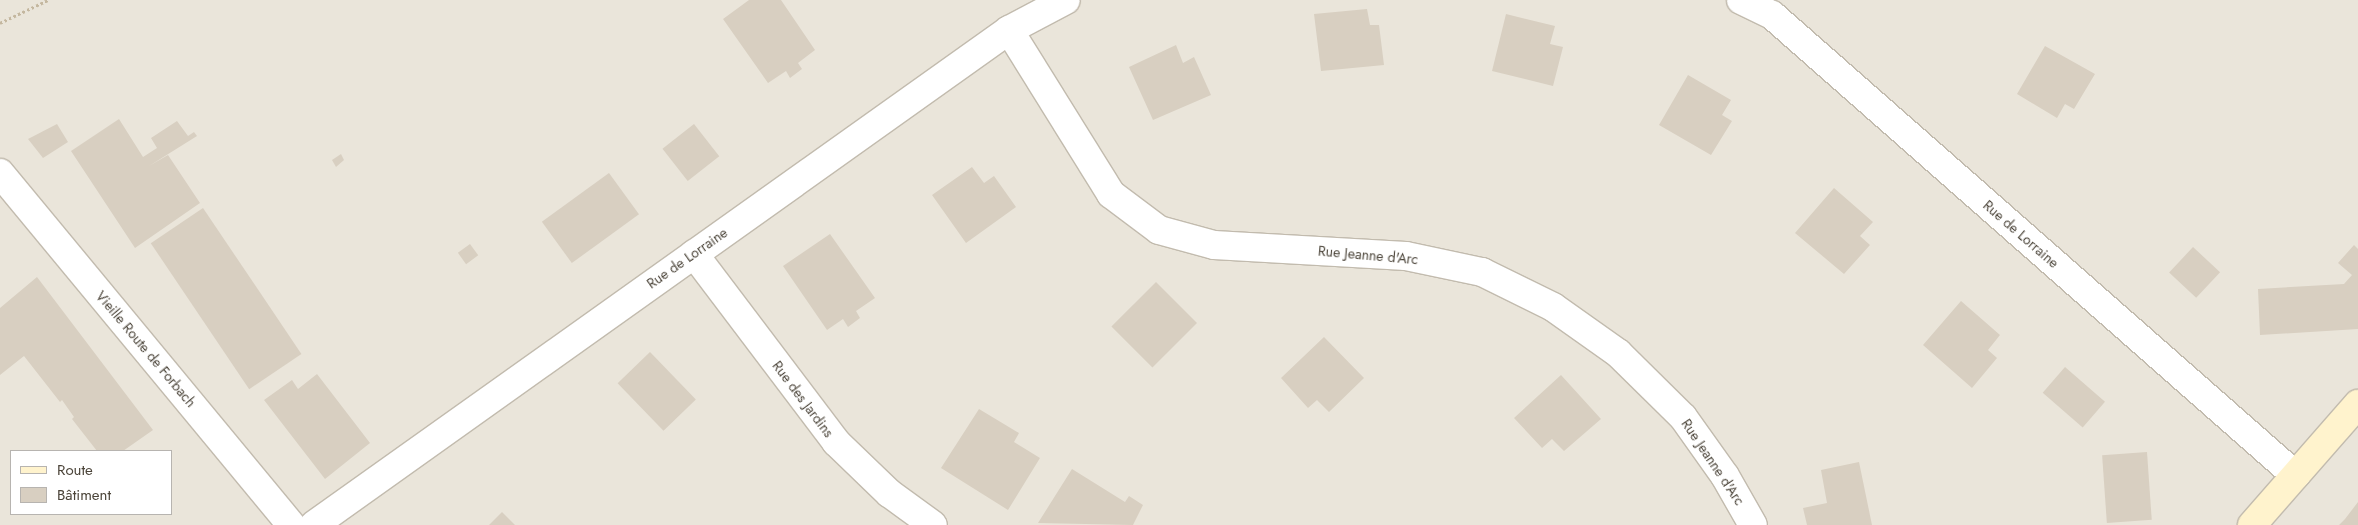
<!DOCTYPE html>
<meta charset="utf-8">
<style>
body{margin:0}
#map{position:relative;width:2358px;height:525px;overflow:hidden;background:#f6f3ec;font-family:Jost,sans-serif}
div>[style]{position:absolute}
.residential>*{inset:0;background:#eae5da}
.building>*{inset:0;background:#d8cfc1;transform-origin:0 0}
.path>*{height:3px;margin-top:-1.5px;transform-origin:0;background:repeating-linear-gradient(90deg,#c4b79f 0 2.5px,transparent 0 5px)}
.roads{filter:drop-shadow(1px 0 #c2bbae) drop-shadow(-1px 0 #c2bbae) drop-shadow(0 1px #c2bbae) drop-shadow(0 -1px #c2bbae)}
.street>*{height:28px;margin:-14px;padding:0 14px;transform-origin:14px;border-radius:14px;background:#fff}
.secondary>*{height:28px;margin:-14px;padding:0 14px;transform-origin:14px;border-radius:14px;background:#fff3cd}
span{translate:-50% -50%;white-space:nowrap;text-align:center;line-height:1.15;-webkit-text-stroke:4px #fff;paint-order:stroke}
.street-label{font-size:14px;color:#4b4439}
.legend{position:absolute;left:10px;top:450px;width:162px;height:65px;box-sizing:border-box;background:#fff;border:1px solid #b7b4b0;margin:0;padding:6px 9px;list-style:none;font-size:15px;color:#4b4439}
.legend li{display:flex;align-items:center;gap:10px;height:25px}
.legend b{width:25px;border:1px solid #b7b4b0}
</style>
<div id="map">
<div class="residential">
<i style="clip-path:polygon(evenodd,0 0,2358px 0,2358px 525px,0 525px,0 0,11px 451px,171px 451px,171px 514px,11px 514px,11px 451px)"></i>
</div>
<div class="building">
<i style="clip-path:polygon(749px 0,781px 0,815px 50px,798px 63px,802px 69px,790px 78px,786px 71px,768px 83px,723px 19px)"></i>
<i style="clip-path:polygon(1367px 9px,1370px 25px,1379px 25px,1384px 65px,1321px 71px,1314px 14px)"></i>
<i style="clip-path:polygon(1506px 14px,1555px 26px,1550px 44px,1563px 47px,1553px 86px,1492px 71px)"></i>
<i style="clip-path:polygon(1176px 45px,1183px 63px,1194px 57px,1211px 95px,1153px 120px,1129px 67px)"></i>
<i style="clip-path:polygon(2045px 46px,2095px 74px,2074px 109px,2065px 104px,2057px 118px,2017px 94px)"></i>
<i style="clip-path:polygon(1688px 75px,1731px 100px,1722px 115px,1732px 121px,1711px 155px,1659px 125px)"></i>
<i style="clip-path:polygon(119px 119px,143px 157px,157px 148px,151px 138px,177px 121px,188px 136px,194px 132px,197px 136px,149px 166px,168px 155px,200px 203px,135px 248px,71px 151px)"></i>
<i style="clip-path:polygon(57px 124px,68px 142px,43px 158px,28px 139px)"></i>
<i style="left:694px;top:124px;width:41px;height:40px;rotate:52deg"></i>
<i style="clip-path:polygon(341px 154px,344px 160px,336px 167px,332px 160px)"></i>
<i style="clip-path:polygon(972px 167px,984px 183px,994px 176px,1016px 207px,966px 243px,932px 195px)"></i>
<i style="left:609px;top:173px;width:51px;height:83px;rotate:54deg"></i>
<i style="clip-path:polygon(1834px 188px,1873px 222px,1860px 236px,1870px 245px,1844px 274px,1795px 233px)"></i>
<i style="left:203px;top:208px;width:176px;height:63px;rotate:56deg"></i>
<i style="clip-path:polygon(830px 234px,875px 298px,856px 311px,860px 318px,848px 327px,843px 319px,827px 330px,783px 266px)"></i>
<i style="left:470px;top:244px;width:14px;height:15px;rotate:54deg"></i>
<i style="clip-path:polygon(2354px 245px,2358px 249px,2358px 329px,2260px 335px,2258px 289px,2344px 284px,2352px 275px,2338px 263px)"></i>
<i style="left:2193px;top:247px;width:37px;height:35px;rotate:43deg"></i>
<i style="clip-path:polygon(37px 277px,153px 430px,123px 451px,97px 451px,72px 419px,74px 417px,62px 400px,60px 402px,24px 356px,0 375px,0 308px)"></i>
<i style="left:1156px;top:282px;width:58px;height:63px;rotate:45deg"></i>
<i style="clip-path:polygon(1961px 301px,2000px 335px,1988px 350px,1997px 358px,1972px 388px,1923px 345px)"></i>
<i style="clip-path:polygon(1324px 337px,1364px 378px,1329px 412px,1317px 400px,1308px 408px,1281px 378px)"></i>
<i style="left:650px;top:352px;width:66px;height:45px;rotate:46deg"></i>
<i style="left:2065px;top:367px;width:53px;height:34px;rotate:41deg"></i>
<i style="clip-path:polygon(317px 374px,370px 443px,325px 479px,264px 400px,292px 380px,298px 389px)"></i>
<i style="clip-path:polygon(1561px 375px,1601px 419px,1564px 451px,1552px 439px,1542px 448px,1514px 418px)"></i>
<i style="clip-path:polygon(979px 409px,1019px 433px,1014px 442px,1040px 458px,1008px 510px,941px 468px)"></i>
<i style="left:2147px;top:452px;width:68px;height:45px;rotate:86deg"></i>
<i style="clip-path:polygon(1859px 462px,1872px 525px,1807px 525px,1803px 508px,1827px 503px,1821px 470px)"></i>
<i style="clip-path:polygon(1072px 469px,1125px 502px,1129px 496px,1143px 505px,1133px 525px,1038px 523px)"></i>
<i style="clip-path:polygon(2358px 502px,2358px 525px,2339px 525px,2345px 519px)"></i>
<i style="clip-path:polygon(502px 512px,515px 525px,489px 525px)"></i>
</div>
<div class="path">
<i style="left:0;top:23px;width:53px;rotate:-25.6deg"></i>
</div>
<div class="roads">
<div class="street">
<i style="left:1741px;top:0;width:34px;rotate:26deg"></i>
<i style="left:1772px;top:15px;width:697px;rotate:41.33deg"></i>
<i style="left:1009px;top:30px;width:193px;rotate:58.1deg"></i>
<i style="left:1111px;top:194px;width:60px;rotate:36.9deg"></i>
<i style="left:1159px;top:230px;width:57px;rotate:15.3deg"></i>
<i style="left:1214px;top:245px;width:192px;rotate:3.3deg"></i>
<i style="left:1406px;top:256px;width:78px;rotate:11.9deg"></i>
<i style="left:1482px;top:272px;width:79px;rotate:26.2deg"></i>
<i style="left:1553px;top:307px;width:80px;rotate:35.3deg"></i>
<i style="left:1618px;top:353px;width:91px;rotate:44.6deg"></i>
<i style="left:1683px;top:417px;width:72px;rotate:54.6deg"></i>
<i style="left:1725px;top:476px;width:56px;rotate:60.3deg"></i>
<i style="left:0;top:173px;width:457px;rotate:50.4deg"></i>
<i style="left:694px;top:254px;width:236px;rotate:52.9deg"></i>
<i style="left:836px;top:442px;width:74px;rotate:43.9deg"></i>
<i style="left:889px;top:493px;width:54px;rotate:36deg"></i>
<i style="left:314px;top:525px;width:853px;rotate:-35.46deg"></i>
<i style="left:1009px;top:30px;width:64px;rotate:-27.8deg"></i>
</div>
<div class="secondary">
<i style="left:2252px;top:525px;width:161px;rotate:-48.8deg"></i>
</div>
</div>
<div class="street-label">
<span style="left:2021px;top:234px;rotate:41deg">Rue de Lorraine</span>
<span style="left:1368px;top:255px;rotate:5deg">Rue Jeanne d'Arc</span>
<span style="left:687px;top:258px;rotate:-35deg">Rue de Lorraine</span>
<span style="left:146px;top:349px;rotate:50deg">Vieille Route de Forbach</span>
<span style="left:803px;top:399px;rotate:53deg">Rue des Jardins</span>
<span style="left:1713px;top:462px;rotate:56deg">Rue Jeanne d'Arc</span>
</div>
<ul class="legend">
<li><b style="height:6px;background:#fff3cd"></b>Route</li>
<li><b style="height:14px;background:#d8cfc1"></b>Bâtiment</li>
</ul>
</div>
